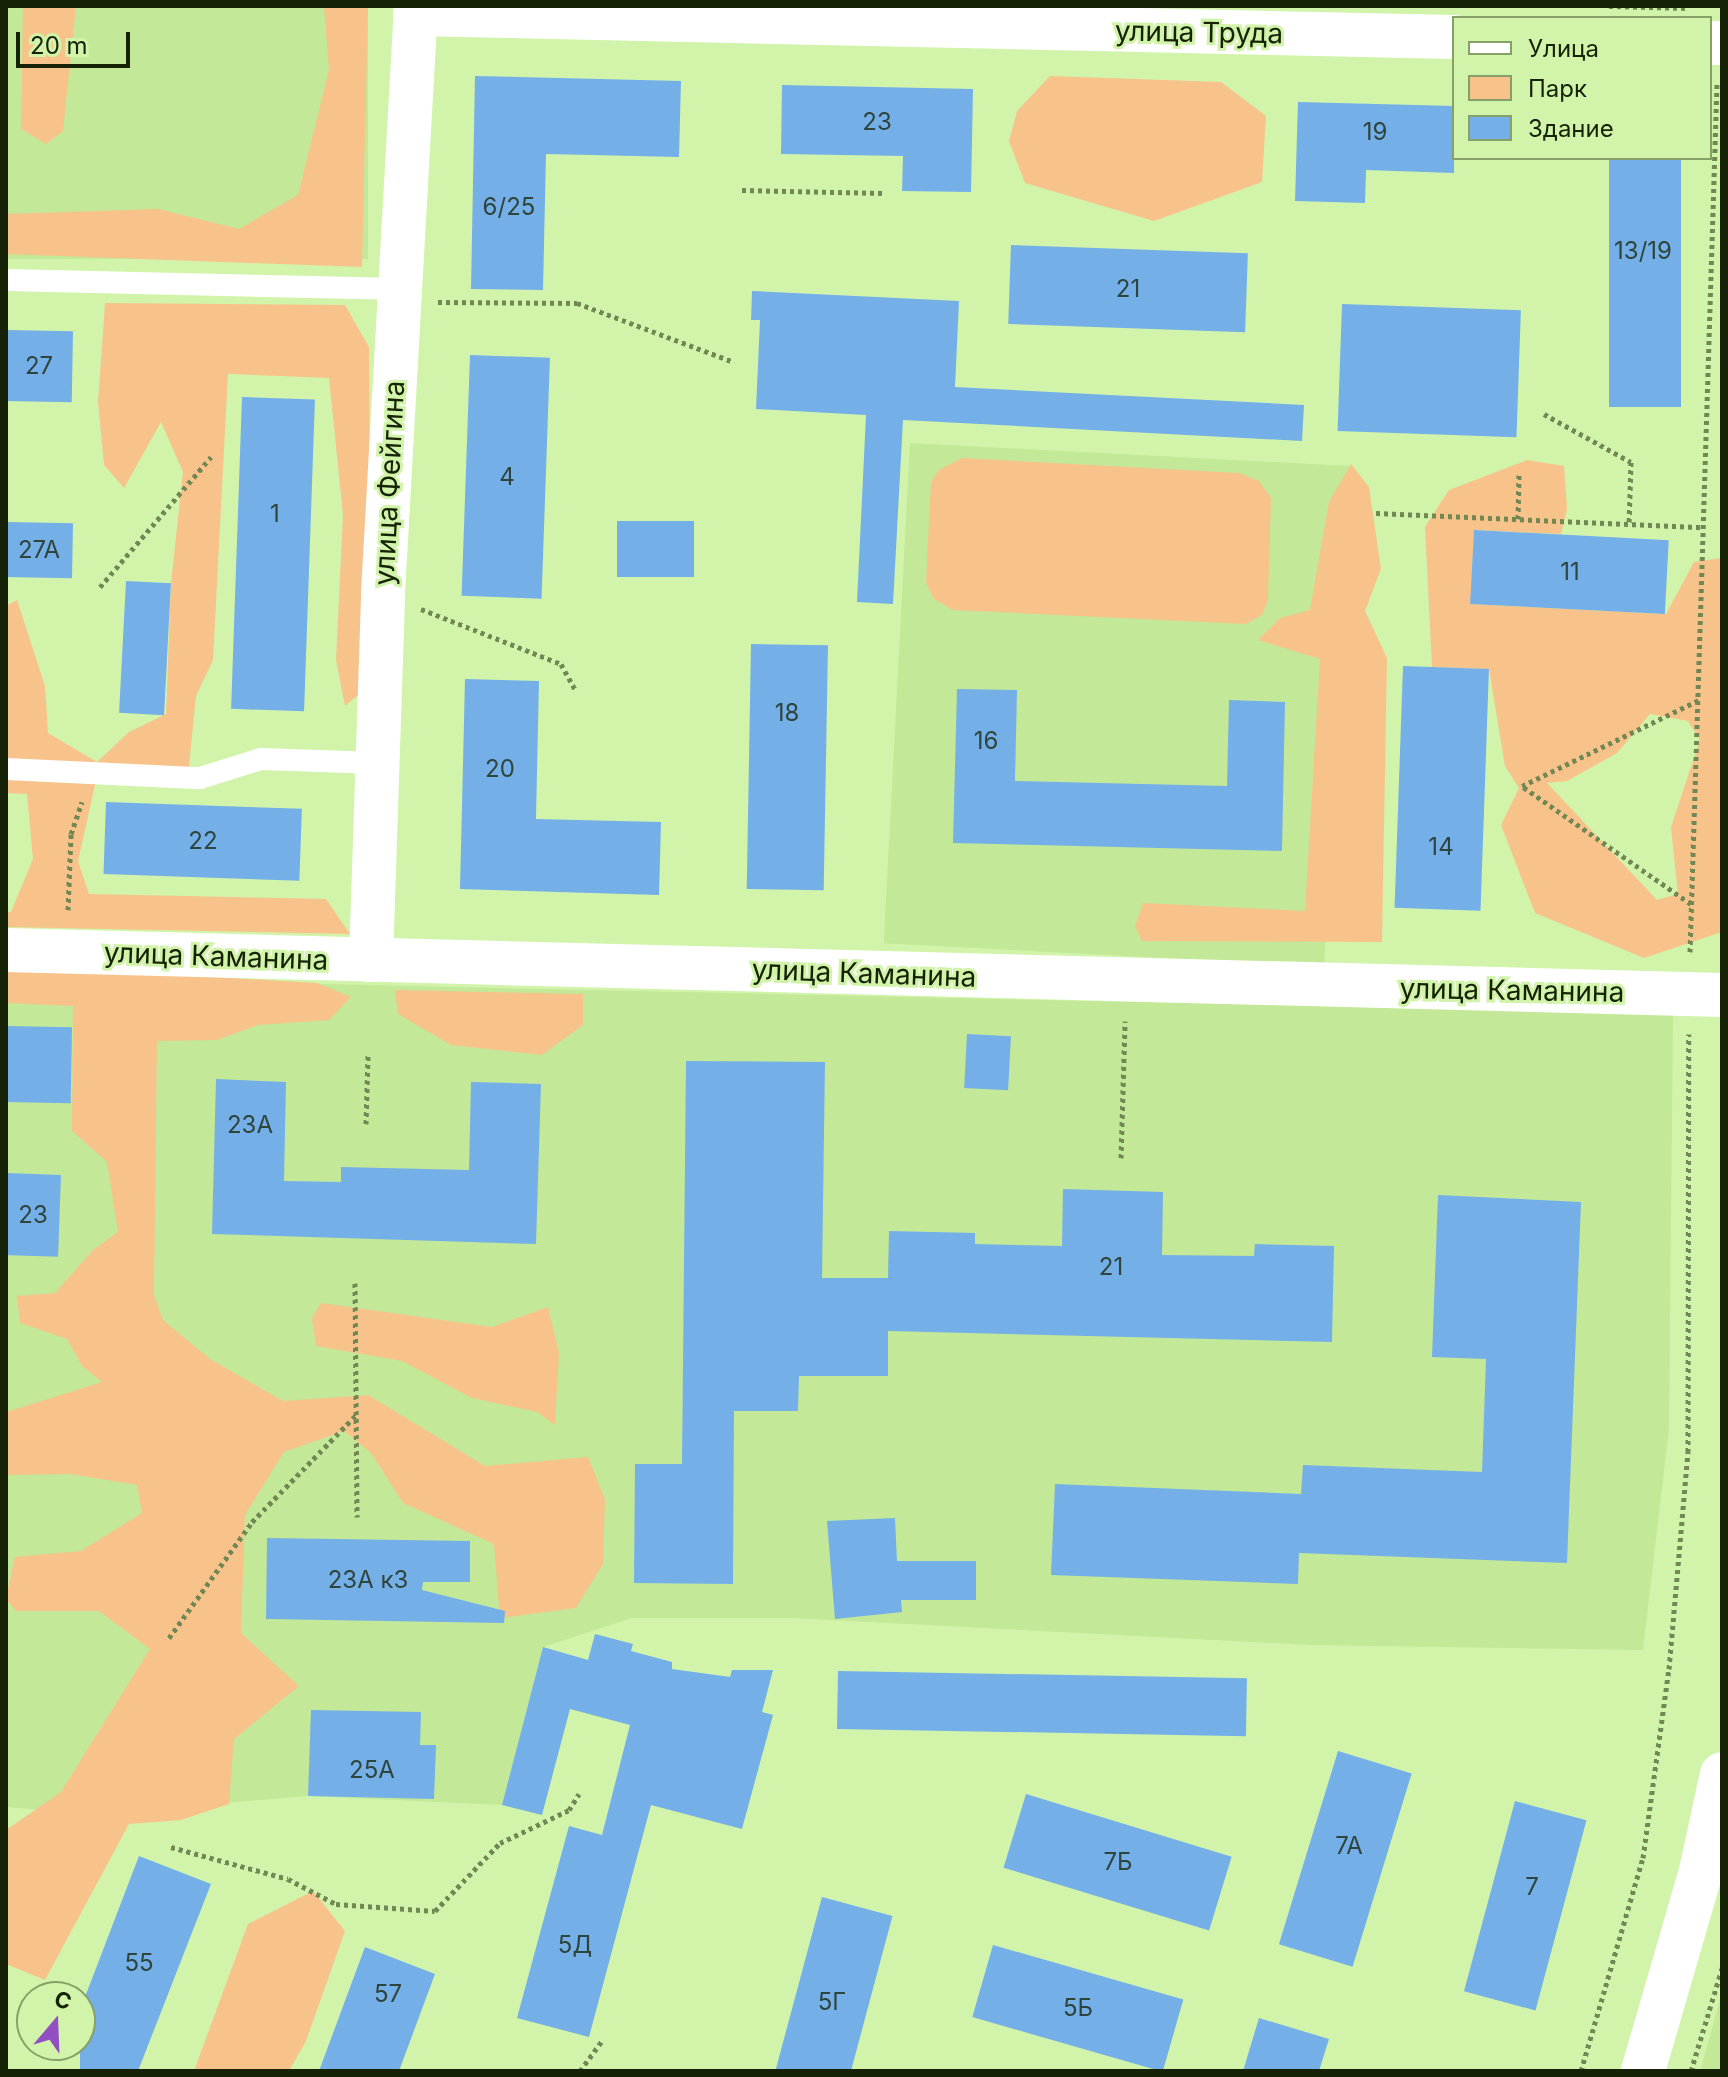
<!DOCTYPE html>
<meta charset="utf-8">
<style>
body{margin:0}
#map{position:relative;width:1728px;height:2077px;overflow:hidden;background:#d1f4aa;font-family:Inter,sans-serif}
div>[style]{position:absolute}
.built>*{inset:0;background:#c3e898;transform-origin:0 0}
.green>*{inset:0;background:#f7c38a}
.building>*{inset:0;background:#75afe8;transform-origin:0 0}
.path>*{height:5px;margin-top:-2.5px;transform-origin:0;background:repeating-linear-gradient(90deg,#718855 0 4px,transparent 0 8px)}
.service>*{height:22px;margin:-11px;padding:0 11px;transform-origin:11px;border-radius:11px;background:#fff}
.minor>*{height:44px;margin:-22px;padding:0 22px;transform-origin:22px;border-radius:22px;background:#fff}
.tertiary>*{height:44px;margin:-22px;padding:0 22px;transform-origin:22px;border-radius:22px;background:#fff}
span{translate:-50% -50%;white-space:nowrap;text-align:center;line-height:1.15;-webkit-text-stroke:6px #d1f4aa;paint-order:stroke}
.number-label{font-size:24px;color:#2e453e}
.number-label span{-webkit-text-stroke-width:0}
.street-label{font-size:28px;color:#162205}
.frame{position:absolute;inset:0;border:8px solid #162205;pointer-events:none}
.legend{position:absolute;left:1452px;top:16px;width:260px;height:144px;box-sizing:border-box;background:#d1f4aa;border:2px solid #86a068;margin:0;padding:10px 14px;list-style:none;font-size:24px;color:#162205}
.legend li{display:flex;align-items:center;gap:16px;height:40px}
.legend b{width:40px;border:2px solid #86a068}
.north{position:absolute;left:16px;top:1981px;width:80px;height:80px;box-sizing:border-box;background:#d1f4aa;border:2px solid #86a068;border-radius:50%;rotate:19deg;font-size:22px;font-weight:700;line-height:32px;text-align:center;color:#162205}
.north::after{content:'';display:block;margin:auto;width:28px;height:36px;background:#924ec3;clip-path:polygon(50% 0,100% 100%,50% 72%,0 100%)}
.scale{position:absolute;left:16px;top:32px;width:114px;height:36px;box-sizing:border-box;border:4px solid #162205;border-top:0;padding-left:10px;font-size:24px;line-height:28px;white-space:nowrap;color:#162205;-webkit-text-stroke:6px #d1f4aa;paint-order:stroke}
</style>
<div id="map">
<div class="built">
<i style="left:6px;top:6px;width:362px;height:253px"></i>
<i style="left:910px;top:443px;width:441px;height:501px;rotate:3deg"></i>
<i style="clip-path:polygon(6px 977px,1673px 1014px,1669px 1429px,1643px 1650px,1311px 1645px,792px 1618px,632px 1618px,543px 1647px,502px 1805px,308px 1796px,93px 1814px,6px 1807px)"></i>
<i style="clip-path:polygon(1722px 1993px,1722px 2071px,1700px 2071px)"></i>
</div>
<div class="green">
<i style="clip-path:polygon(23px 6px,76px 6px,63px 131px,46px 144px,21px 129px)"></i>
<i style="clip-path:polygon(324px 6px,368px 6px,362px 267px,6px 254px,6px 214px,158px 209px,239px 229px,298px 195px,329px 70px)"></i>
<i style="clip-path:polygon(1050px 76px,1221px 82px,1266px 116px,1262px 182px,1154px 221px,1025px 183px,1009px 141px,1017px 111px)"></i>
<i style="clip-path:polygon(105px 303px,345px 305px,369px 347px,371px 684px,345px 706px,336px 660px,343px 515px,329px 378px,228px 374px,213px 660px,196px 696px,188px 776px,96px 781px,78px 861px,89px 894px,326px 899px,350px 934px,6px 927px,6px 912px,11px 912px,33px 859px,27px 794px,6px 793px,6px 606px,17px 600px,45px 686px,48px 733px,97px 762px,129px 732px,166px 714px,171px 583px,183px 472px,161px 422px,124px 488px,104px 465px,98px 402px)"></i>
<i style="clip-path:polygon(962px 458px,1239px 473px,1259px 481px,1271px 498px,1268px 600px,1262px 615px,1246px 624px,953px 610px,934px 599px,926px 583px,931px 482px,939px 470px)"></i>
<i style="clip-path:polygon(evenodd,1527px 460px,1564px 466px,1567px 509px,1561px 534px,1474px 530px,1471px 604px,1666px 614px,1694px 562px,1722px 558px,1722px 932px,1644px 958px,1535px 913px,1501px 825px,1519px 788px,1505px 766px,1489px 669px,1432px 667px,1425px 527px,1449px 490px,1527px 460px,1650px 714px,1688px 721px,1700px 740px,1671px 827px,1678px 894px,1657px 900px,1547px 783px,1567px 781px,1617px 753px,1650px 714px)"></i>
<i style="clip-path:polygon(1351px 464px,1369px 487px,1381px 569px,1365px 611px,1387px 658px,1382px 942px,1142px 941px,1135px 926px,1143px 903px,1305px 911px,1320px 659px,1258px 640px,1280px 618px,1310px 610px,1329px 502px)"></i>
<i style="clip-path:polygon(6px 965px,317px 983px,351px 997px,329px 1020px,258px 1025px,217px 1040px,157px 1041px,154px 1295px,163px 1320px,210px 1359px,283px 1401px,368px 1395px,485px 1466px,588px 1457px,605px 1499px,603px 1564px,576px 1608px,500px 1618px,494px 1544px,403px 1503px,371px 1453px,344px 1431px,284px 1452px,245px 1515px,241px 1633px,299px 1686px,234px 1739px,229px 1804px,181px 1820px,129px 1824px,45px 1980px,6px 1964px,6px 1830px,61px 1792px,150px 1649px,99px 1611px,16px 1611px,6px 1599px,15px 1557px,81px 1551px,142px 1513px,137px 1485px,70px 1474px,6px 1475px,6px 1412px,102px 1382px,82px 1366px,67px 1339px,20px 1323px,17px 1296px,55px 1293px,93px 1250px,118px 1232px,107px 1162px,72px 1131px,73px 1006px,6px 1003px)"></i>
<i style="clip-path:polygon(395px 990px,583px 994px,583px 1025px,542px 1055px,451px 1045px,398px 1014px)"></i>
<i style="clip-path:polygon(321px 1303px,492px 1327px,548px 1307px,559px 1353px,555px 1425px,537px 1412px,472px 1398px,402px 1361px,316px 1346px,312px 1318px)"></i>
<i style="clip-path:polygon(313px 1891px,345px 1931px,306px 2041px,289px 2071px,194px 2071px,248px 1924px)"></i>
</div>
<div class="building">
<i style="clip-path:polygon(475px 76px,681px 81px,679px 157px,546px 154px,543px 290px,471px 289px)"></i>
<i style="clip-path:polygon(782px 85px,973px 89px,971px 192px,902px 191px,903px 156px,781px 154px)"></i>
<i style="clip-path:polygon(1298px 102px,1454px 106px,1454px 173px,1366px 170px,1365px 203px,1295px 201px)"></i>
<i style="left:1609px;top:158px;width:72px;height:249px"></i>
<i style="left:1011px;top:245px;width:237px;height:79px;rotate:2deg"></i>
<i style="clip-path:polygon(752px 291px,959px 301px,955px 387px,1304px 405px,1302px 441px,903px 420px,893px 604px,857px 602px,866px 415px,756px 409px,760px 320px,751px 320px)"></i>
<i style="left:1342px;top:304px;width:179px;height:127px;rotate:2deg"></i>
<i style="left:6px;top:330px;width:67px;height:71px;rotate:1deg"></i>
<i style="left:470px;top:355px;width:80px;height:241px;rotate:2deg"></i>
<i style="left:242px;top:397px;width:73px;height:312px;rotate:2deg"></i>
<i style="left:617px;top:521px;width:77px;height:56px"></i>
<i style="left:6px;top:522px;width:67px;height:55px;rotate:1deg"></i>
<i style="left:1474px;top:530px;width:195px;height:74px;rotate:3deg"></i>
<i style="left:126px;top:581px;width:45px;height:132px;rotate:3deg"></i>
<i style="left:751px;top:644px;width:77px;height:245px;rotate:1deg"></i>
<i style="left:1403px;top:666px;width:86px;height:242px;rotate:2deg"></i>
<i style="clip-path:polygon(465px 679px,539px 681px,536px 819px,661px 822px,659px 895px,460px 889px)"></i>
<i style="clip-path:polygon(957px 689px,1017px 690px,1015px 781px,1227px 786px,1229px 700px,1285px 702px,1282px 851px,953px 843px)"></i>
<i style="left:106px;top:802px;width:196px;height:72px;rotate:2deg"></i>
<i style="left:6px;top:1026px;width:66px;height:76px;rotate:1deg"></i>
<i style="left:967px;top:1034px;width:44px;height:54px;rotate:3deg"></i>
<i style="clip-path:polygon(686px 1061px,825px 1062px,822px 1278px,888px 1278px,889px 1231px,975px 1233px,975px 1244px,1062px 1246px,1063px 1189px,1163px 1192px,1162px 1255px,1254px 1256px,1255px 1244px,1334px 1246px,1332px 1342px,888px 1331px,888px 1376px,799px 1376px,798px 1411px,734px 1411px,733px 1584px,634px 1583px,635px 1464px,682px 1464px)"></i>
<i style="clip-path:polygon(216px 1079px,286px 1082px,284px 1181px,341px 1182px,341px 1167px,469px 1170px,471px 1082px,541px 1084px,536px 1244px,212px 1234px)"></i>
<i style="left:6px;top:1173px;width:55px;height:82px;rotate:2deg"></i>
<i style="clip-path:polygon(1438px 1195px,1581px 1202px,1567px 1563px,1299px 1553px,1298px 1584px,1051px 1575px,1055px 1484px,1301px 1494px,1303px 1465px,1482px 1472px,1486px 1359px,1432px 1357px)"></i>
<i style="clip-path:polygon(895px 1518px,897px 1561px,976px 1561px,976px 1600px,901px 1600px,902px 1612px,835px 1619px,827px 1521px)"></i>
<i style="clip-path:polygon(267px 1538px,470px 1541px,470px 1582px,423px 1582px,422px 1590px,505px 1611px,504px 1623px,266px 1619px)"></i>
<i style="clip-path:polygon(595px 1634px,633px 1644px,631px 1651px,672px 1662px,672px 1669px,730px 1677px,732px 1670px,773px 1670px,762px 1712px,773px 1715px,742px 1829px,651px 1805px,589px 2037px,517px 2018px,569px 1826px,602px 1835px,630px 1725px,570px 1709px,542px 1815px,502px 1805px,543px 1647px,588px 1660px)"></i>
<i style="left:838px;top:1671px;width:409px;height:58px;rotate:1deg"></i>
<i style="clip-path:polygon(311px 1710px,421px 1712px,420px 1745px,436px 1745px,434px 1799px,308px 1796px)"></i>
<i style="left:1338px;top:1751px;width:77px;height:202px;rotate:17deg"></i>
<i style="left:1026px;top:1794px;width:215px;height:77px;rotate:17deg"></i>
<i style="left:1515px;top:1801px;width:74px;height:197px;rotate:15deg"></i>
<i style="clip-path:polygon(139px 1856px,211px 1884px,138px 2071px,80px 2071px,80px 2010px)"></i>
<i style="left:822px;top:1897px;width:73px;height:180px;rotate:15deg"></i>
<i style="left:993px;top:1945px;width:198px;height:75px;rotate:16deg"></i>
<i style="clip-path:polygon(365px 1947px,435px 1974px,399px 2071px,319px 2071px)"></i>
<i style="clip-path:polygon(1259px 2018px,1329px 2039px,1319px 2071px,1243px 2071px)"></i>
</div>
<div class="path">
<i style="left:1609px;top:6px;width:79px;rotate:1.5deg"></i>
<i style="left:742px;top:190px;width:143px;rotate:1.2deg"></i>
<i style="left:438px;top:302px;width:139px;rotate:0.4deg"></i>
<i style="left:577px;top:303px;width:168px;rotate:20.6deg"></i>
<i style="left:1544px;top:414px;width:99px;rotate:28.9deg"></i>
<i style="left:1631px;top:462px;width:62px;rotate:91.8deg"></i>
<i style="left:1376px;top:513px;width:327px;rotate:2.5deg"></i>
<i style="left:1518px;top:519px;width:44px;rotate:-88.7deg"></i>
<i style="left:100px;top:587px;width:171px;rotate:-49.5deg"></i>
<i style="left:421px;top:609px;width:150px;rotate:21.4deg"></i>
<i style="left:561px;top:664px;width:29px;rotate:61deg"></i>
<i style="left:1691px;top:904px;width:206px;rotate:-145.1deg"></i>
<i style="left:1522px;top:786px;width:199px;rotate:-25.9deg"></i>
<i style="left:68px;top:910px;width:76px;rotate:-87.7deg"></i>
<i style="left:71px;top:834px;width:34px;rotate:-71deg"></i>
<i style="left:1690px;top:952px;width:869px;rotate:-88.22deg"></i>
<i style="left:366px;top:1124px;width:69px;rotate:-88.3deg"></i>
<i style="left:1121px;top:1158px;width:137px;rotate:-88.3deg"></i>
<i style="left:355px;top:1283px;width:234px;rotate:89.5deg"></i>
<i style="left:169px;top:1638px;width:143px;rotate:-54.4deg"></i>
<i style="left:252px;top:1522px;width:149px;rotate:-45.8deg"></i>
<i style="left:171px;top:1847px;width:121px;rotate:15.3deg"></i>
<i style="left:288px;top:1879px;width:54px;rotate:27.5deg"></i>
<i style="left:336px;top:1904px;width:99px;rotate:4deg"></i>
<i style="left:435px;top:1911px;width:94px;rotate:-46.3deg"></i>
<i style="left:500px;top:1843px;width:76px;rotate:-25.6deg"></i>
<i style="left:569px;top:1810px;width:19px;rotate:-58deg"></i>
<i style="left:580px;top:2071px;width:39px;rotate:-54deg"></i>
<i style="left:1581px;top:2071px;width:222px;rotate:-73.8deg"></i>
<i style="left:1643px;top:1858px;width:191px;rotate:-82.2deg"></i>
<i style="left:1669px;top:1669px;width:218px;rotate:-85deg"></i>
<i style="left:1688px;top:1452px;width:418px;rotate:-89.9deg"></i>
<i style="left:1691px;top:2071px;width:108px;rotate:-73.2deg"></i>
</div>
<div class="service">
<i style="left:6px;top:280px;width:395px;rotate:1.3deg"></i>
<i style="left:6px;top:769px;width:194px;rotate:2.7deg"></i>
<i style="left:200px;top:778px;width:64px;rotate:-17.3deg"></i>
<i style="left:261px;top:759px;width:117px;rotate:2deg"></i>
</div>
<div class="minor">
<i style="left:415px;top:14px;width:1039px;rotate:1.27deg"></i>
<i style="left:1710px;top:43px;width:12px"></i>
<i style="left:6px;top:950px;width:1717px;rotate:1.5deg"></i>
<i style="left:371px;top:960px;width:367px;rotate:-88.1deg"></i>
<i style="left:383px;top:593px;width:588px;rotate:-86.78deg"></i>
</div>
<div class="tertiary">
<i style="left:1643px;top:2071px;width:208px;rotate:-73.8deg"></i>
<i style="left:1701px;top:1871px;width:99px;rotate:-77.8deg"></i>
</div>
<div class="number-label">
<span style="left:877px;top:122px">23</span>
<span style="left:1375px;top:132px">19</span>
<span style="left:509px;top:207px">6/25</span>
<span style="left:1643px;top:251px">13/19</span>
<span style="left:1128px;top:289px">21</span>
<span style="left:39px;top:366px">27</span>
<span style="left:507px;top:477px">4</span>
<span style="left:275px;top:514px">1</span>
<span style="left:39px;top:550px">27А</span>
<span style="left:1570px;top:572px">11</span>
<span style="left:787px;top:713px">18</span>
<span style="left:986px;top:741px">16</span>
<span style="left:500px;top:769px">20</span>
<span style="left:203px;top:841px">22</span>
<span style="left:1441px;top:847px">14</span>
<span style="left:250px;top:1125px">23А</span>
<span style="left:33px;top:1215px">23</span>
<span style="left:1111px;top:1267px">21</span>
<span style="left:368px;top:1580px">23А к3</span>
<span style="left:372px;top:1770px">25А</span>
<span style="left:1349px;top:1846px">7А</span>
<span style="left:1118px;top:1862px">7Б</span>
<span style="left:1532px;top:1887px">7</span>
<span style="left:575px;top:1945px">5Д</span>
<span style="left:139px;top:1963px">55</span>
<span style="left:388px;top:1994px">57</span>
<span style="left:832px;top:2002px">5Г</span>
<span style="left:1078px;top:2008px">5Б</span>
</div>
<div class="street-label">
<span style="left:1199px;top:32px;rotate:1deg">улица Труда</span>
<span style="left:389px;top:483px;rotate:-87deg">улица Фейгина</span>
<span style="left:216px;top:956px;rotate:2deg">улица Каманина</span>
<span style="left:864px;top:973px;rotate:2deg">улица Каманина</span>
<span style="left:1512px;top:990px;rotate:1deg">улица Каманина</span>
</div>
<div class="frame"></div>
<ul class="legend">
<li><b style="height:10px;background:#fff"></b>Улица</li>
<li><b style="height:22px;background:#f7c38a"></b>Парк</li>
<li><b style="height:22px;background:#75afe8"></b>Здание</li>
</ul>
<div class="north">С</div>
<div class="scale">20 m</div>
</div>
